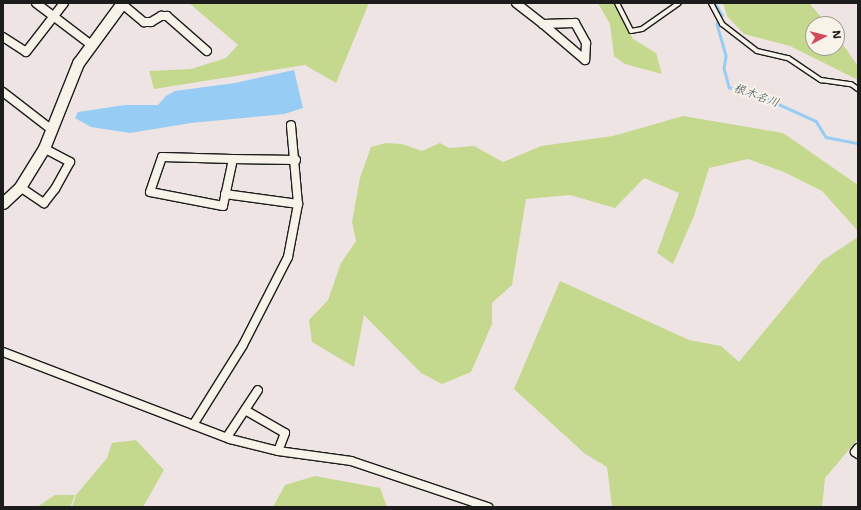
<!DOCTYPE html>
<meta charset="utf-8">
<style>
body{margin:0}
#map{position:relative;width:861px;height:510px;overflow:hidden;background:#eee4e3;font-family:"Shantell Sans","Klee One",sans-serif}
div>[style]{position:absolute}
.green>*{inset:0;background:#c5d98e}
.water>*{inset:0;background:#97cdf5}
.stream>*{height:2.5px;margin:-1.25px;padding:0 1.25px;transform-origin:1.25px;border-radius:1.25px;background:#97cdf5}
.roads{filter:drop-shadow(1px 0 #1c1c1c) drop-shadow(-1px 0 #1c1c1c) drop-shadow(0 1px #1c1c1c) drop-shadow(0 -1px #1c1c1c)}
.lane>*{height:4px;margin:-2px;padding:0 2px;transform-origin:2px;border-radius:2px;background:#f7f3e8}
.street>*{height:8px;margin:-4px;padding:0 4px;transform-origin:4px;border-radius:4px;background:#f7f3e8}
.secondary>*{height:11px;margin:-5.5px;padding:0 5.5px;transform-origin:5.5px;border-radius:5.5px;background:#f7f3e8}
span{translate:-50% -50%;white-space:nowrap;text-align:center;line-height:1.15;-webkit-text-stroke:4px #f7f3e8;paint-order:stroke}
.water-label{font-size:12px;color:#41515d;font-style:italic}
.frame{position:absolute;inset:0;border:4px solid #1c1c1c;pointer-events:none}
.north{position:absolute;left:805px;top:16px;width:40px;height:40px;box-sizing:border-box;background:#f7f3e8;border:1px solid #9f9d96;border-radius:50%;rotate:83deg;font-size:11px;font-weight:700;line-height:16px;text-align:center;color:#1c1c1c}
.north::after{content:'';display:block;margin:auto;width:14px;height:18px;background:#d1495b;clip-path:polygon(50% 0,100% 100%,50% 72%,0 100%)}
</style>
<div id="map">
<div class="green">
<i style="clip-path:polygon(189px 3px,369px 3px,336px 83px,305px 65px,154px 89px,149px 71px,191px 69px,226px 58px,238px 45px)"></i>
<i style="clip-path:polygon(598px 3px,616px 3px,633px 39px,656px 53px,662px 74px,625px 64px,614px 56px,610px 24px)"></i>
<i style="clip-path:polygon(723px 3px,809px 3px,827px 24px,813px 24px,813px 48px,837px 48px,837px 36px,858px 66px,858px 80px,790px 46px,744px 34px,727px 16px)"></i>
<i style="clip-path:polygon(683px 116px,783px 133px,858px 185px,858px 231px,822px 191px,784px 172px,748px 159px,709px 168px,694px 216px,673px 264px,657px 253px,679px 193px,644px 178px,615px 208px,570px 195px,526px 199px,512px 285px,492px 303px,492px 324px,471px 372px,442px 384px,421px 373px,364px 315px,354px 367px,312px 342px,309px 320px,328px 300px,341px 263px,356px 241px,352px 222px,360px 178px,371px 147px,386px 143px,402px 144px,422px 151px,440px 143px,449px 148px,474px 146px,503px 162px,541px 146px,613px 136px)"></i>
<i style="clip-path:polygon(858px 237px,858px 439px,825px 478px,822px 507px,612px 507px,607px 467px,584px 453px,514px 389px,560px 281px,689px 340px,721px 346px,739px 362px,822px 261px)"></i>
<i style="clip-path:polygon(136px 440px,164px 470px,143px 507px,72px 507px,76px 495px,107px 458px,112px 443px)"></i>
<i style="clip-path:polygon(315px 476px,380px 488px,387px 507px,273px 507px,285px 485px)"></i>
<i style="clip-path:polygon(55px 495px,75px 495px,70px 507px,37px 507px)"></i>
</div>
<div class="water">
<i style="clip-path:polygon(294px 70px,303px 108px,284px 114px,191px 123px,130px 133px,91px 127px,75px 118px,78px 112px,125px 105px,158px 105px,166px 96px,175px 91px,235px 83px)"></i>
</div>
<div class="stream">
<i style="left:715px;top:3px;width:14px;rotate:60deg"></i>
<i style="left:722px;top:15px;width:10px;rotate:119deg"></i>
<i style="left:717px;top:24px;width:33px;rotate:74deg"></i>
<i style="left:726px;top:56px;width:12px;rotate:99deg"></i>
<i style="left:724px;top:68px;width:20px;rotate:75deg"></i>
<i style="left:729px;top:87px;width:17px;rotate:21deg"></i>
<i style="left:745px;top:93px;width:7px;rotate:-8deg"></i>
<i style="left:752px;top:92px;width:70px;rotate:24.4deg"></i>
<i style="left:816px;top:121px;width:19px;rotate:58deg"></i>
<i style="left:826px;top:137px;width:33px;rotate:11deg"></i>
</div>
<div class="roads">
<div class="lane">
<i style="left:617px;top:3px;width:31px;rotate:63deg"></i>
<i style="left:631px;top:31px;width:11px;rotate:-10deg"></i>
<i style="left:642px;top:29px;width:45px;rotate:-35.1deg"></i>
<i style="left:711px;top:3px;width:24px;rotate:62deg"></i>
<i style="left:722px;top:24px;width:44px;rotate:37.6deg"></i>
<i style="left:757px;top:51px;width:32px;rotate:13deg"></i>
<i style="left:788px;top:58px;width:40px;rotate:34deg"></i>
<i style="left:821px;top:80px;width:30px;rotate:8deg"></i>
<i style="left:851px;top:84px;width:9px;rotate:36deg"></i>
</div>
<div class="street">
<i style="left:36px;top:3px;width:68px;rotate:37.2deg"></i>
<i style="left:121px;top:3px;width:30px;rotate:40deg"></i>
<i style="left:144px;top:22px;width:7px"></i>
<i style="left:151px;top:22px;width:12px;rotate:-31deg"></i>
<i style="left:161px;top:16px;width:6px"></i>
<i style="left:167px;top:16px;width:53px;rotate:41.2deg"></i>
<i style="left:516px;top:3px;width:34px;rotate:38deg"></i>
<i style="left:575px;top:23px;width:23px;rotate:61deg"></i>
<i style="left:586px;top:43px;width:17px;rotate:93deg"></i>
<i style="left:585px;top:60px;width:55px;rotate:-139.4deg"></i>
<i style="left:543px;top:24px;width:32px;rotate:-2deg"></i>
<i style="left:3px;top:37px;width:27px;rotate:33deg"></i>
<i style="left:26px;top:52px;width:62px;rotate:-52.2deg"></i>
<i style="left:3px;top:92px;width:62px;rotate:37.8deg"></i>
<i style="left:233px;top:159px;width:48px;rotate:102deg"></i>
<i style="left:223px;top:206px;width:74px;rotate:-169.1deg"></i>
<i style="left:150px;top:192px;width:37px;rotate:-71deg"></i>
<i style="left:162px;top:157px;width:70px;rotate:1.6deg"></i>
<i style="left:232px;top:159px;width:64px;rotate:0.9deg"></i>
<i style="left:20px;top:187px;width:29px;rotate:34deg"></i>
<i style="left:44px;top:203px;width:18px;rotate:-52deg"></i>
<i style="left:55px;top:189px;width:31px;rotate:-61deg"></i>
<i style="left:70px;top:162px;width:30px;rotate:-152deg"></i>
<i style="left:225px;top:194px;width:74px;rotate:7.8deg"></i>
<i style="left:3px;top:352px;width:243px;rotate:21deg"></i>
<i style="left:230px;top:439px;width:49px;rotate:14deg"></i>
<i style="left:278px;top:451px;width:74px;rotate:7.8deg"></i>
<i style="left:351px;top:461px;width:145px;rotate:18.6deg"></i>
<i style="left:245px;top:410px;width:46px;rotate:29.9deg"></i>
<i style="left:285px;top:433px;width:19px;rotate:111deg"></i>
<i style="left:193px;top:425px;width:94px;rotate:-58deg"></i>
<i style="left:243px;top:345px;width:99px;rotate:-62.9deg"></i>
<i style="left:288px;top:257px;width:54px;rotate:-79.3deg"></i>
<i style="left:298px;top:204px;width:79px;rotate:-95.1deg"></i>
<i style="left:227px;top:437px;width:56px;rotate:-56.6deg"></i>
<i style="left:858px;top:448px;width:5px;rotate:127deg"></i>
<i style="left:855px;top:452px;width:4px;rotate:34deg"></i>
</div>
<div class="secondary">
<i style="left:3px;top:203px;width:23px;rotate:-43deg"></i>
<i style="left:20px;top:187px;width:46px;rotate:-58.4deg"></i>
<i style="left:44px;top:148px;width:92px;rotate:-68.2deg"></i>
<i style="left:78px;top:63px;width:74px;rotate:-53.7deg"></i>
</div>
</div>
<div class="water-label">
<span style="left:756px;top:96px;rotate:20deg">根木名川</span>
</div>
<div class="frame"></div>
<div class="north">N</div>
</div>
